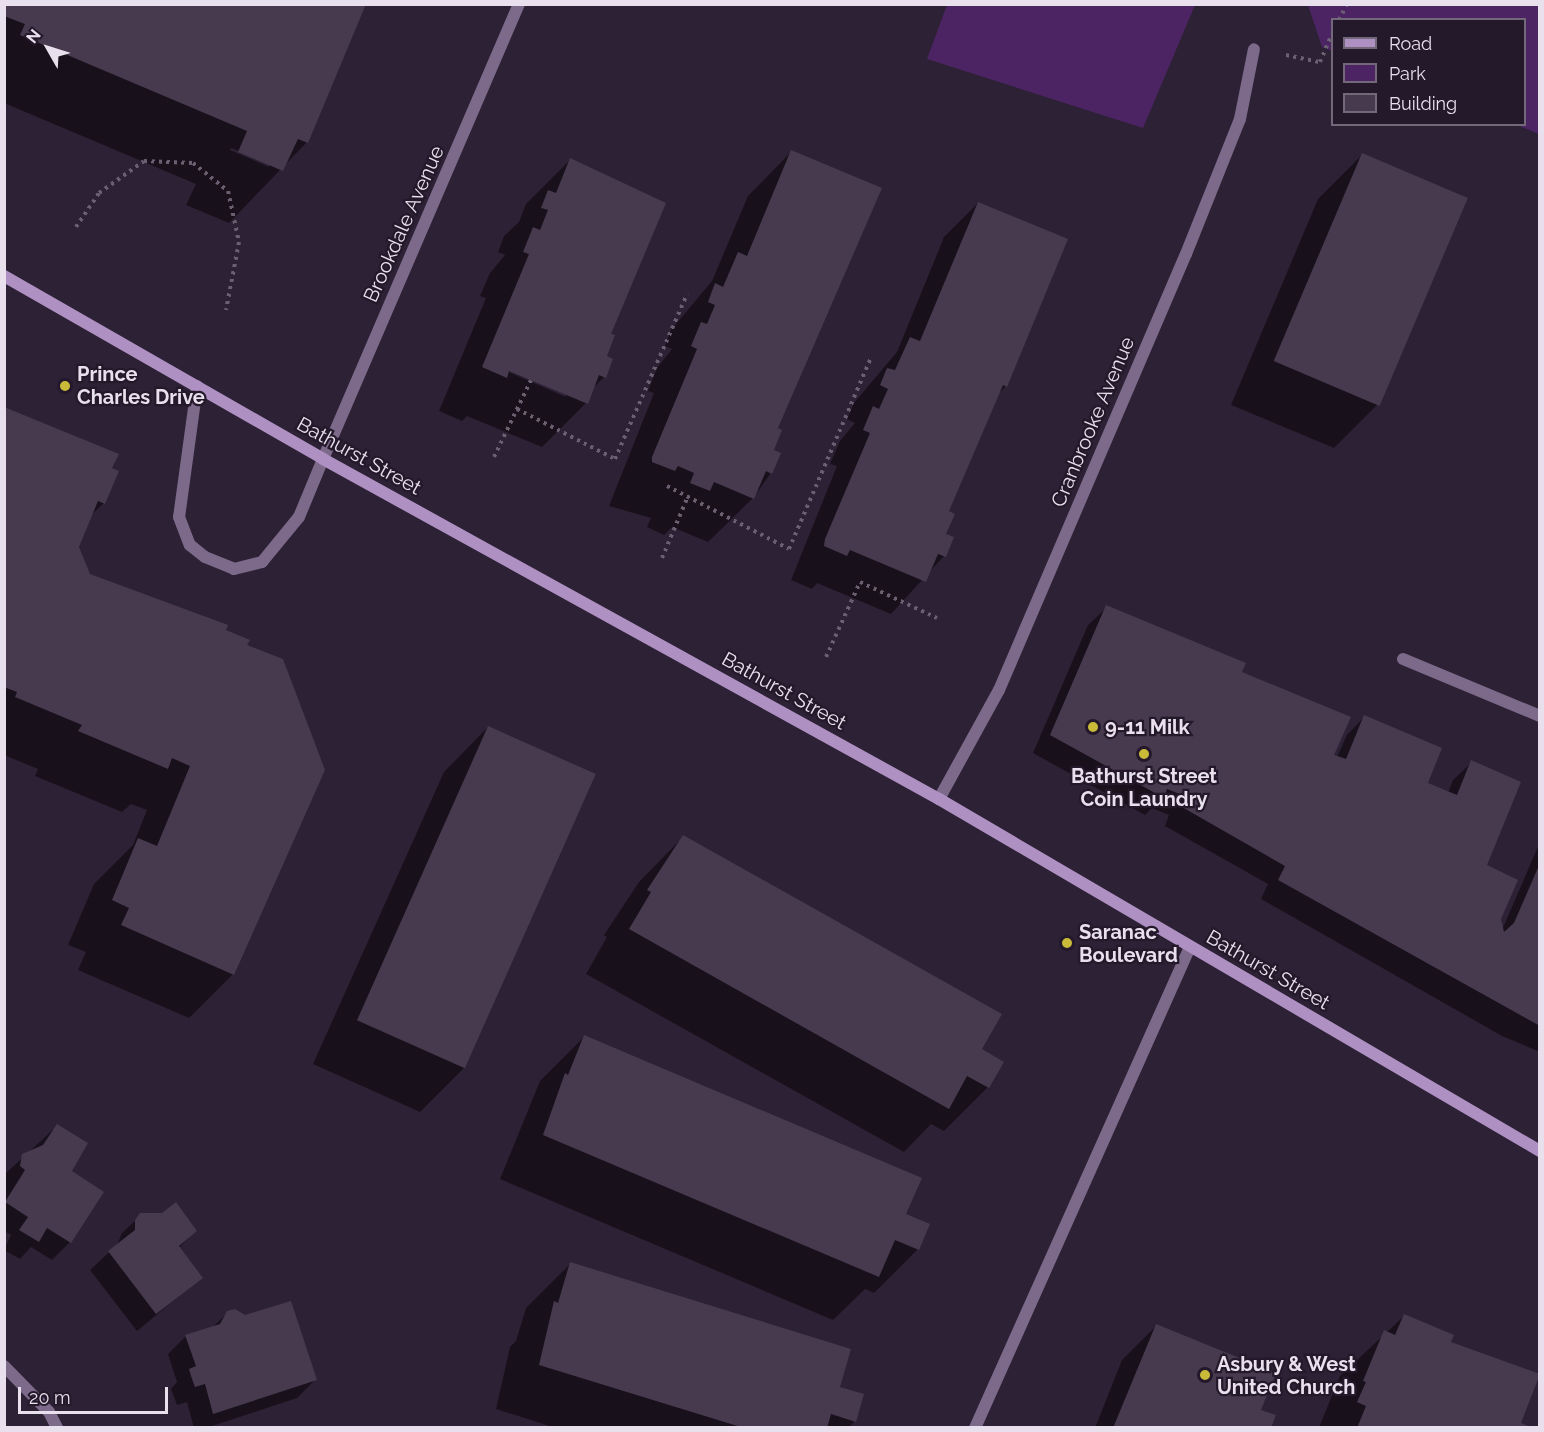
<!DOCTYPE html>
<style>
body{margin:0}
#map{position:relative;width:1544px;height:1432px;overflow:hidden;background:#2d2135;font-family:Raleway,sans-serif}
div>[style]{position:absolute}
.green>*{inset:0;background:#4d2463}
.shadow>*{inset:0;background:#0007}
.building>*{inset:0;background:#473a4f;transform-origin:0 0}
.path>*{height:4px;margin-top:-2px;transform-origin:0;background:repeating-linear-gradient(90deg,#6b6072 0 3px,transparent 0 7.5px)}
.lane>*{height:12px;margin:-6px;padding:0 6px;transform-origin:6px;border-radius:6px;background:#7d6a8a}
.street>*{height:12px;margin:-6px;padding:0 6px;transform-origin:6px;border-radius:6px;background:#7d6a8a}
.secondary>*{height:12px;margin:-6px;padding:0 6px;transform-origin:6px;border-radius:6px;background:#af90c3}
.dots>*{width:16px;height:16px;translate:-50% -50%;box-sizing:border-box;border:3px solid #24182b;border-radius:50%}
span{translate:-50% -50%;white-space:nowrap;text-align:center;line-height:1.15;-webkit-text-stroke:4.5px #24182b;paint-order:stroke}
.street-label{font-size:20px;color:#e8e0ed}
.poi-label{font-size:20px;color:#e8e0ed;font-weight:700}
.left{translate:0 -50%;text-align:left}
.frame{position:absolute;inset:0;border:6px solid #e8e0ed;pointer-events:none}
.legend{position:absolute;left:1331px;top:18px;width:195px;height:108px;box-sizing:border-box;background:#24182b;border:2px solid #726879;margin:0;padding:8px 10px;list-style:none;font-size:18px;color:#e8e0ed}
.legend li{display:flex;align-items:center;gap:12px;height:30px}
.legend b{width:30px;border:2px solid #726879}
.north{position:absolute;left:18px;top:18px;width:60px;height:60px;-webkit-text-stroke:4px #24182b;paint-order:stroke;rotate:309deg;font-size:16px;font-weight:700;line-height:24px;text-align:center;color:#e8e0ed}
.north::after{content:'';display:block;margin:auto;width:21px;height:27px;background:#e8e0ed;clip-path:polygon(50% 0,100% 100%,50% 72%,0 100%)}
.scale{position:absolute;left:18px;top:1387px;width:150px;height:27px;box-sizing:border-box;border:3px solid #e8e0ed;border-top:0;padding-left:8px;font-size:18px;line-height:21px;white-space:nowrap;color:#e8e0ed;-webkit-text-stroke:4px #24182b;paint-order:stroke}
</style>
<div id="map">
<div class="green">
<i style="clip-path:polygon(947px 5px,947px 4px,1195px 5px,1143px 128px,927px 59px)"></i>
<i style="clip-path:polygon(1308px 5px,1539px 5px,1539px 134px,1517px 125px,1524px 124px,1524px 20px,1332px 20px,1332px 51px,1322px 47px)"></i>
</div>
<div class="shadow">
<i style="clip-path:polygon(evenodd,4px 4px,364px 4px,307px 142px,229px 223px,186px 205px,196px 184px,4px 103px,4px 4px,231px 148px,269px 163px,269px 167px,230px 150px,231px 148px)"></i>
<i style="clip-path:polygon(792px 151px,771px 473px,753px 498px,708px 542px,672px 527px,664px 535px,647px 527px,651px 518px,609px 506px,654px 393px,648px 391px,657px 368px,672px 349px,665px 346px,671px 330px,712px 281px,748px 196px)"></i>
<i style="clip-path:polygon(1363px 154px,1378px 404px,1334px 448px,1231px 405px,1318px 199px)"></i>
<i style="clip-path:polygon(evenodd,570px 160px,609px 335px,604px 377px,592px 389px,586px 403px,542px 447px,467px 416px,462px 421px,439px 411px,486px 298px,480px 296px,490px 273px,505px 255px,498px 252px,504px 236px,519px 222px,526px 204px,570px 160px,503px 367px,566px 393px,566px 397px,502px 369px,503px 367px)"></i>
<i style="clip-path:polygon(978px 203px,1006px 386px,998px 394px,947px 512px,944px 556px,891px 614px,817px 583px,812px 589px,791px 580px,837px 466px,830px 464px,840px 441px,855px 423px,847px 419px,854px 403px,897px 352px,944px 237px)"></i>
<i style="clip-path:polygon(4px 408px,110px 469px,104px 503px,89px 517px,77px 547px,89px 575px,226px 626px,224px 631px,246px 646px,233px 974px,189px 1018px,78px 970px,86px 952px,68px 945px,94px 884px,133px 845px,147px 810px,131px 804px,122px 812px,35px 776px,38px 769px,4px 755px)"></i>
<i style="clip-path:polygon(1107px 607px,1240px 673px,1332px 755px,1337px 757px,1347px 735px,1365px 716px,1426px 784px,1448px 793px,1453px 780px,1472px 762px,1485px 866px,1502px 930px,1540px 842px,1540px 1052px,1502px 1036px,1261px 899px,1268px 884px,1165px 826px,1169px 815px,1152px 808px,1145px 815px,1033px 753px,1088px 625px)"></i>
<i style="clip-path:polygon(488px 727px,464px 1068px,420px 1112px,313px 1064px,444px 772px)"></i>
<i style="clip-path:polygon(683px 837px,980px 1050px,988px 1087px,944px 1131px,931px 1124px,904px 1152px,586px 974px,607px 937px,604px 935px,639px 882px)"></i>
<i style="clip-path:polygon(584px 1037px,904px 1215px,918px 1249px,874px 1293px,865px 1289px,833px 1320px,500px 1179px,540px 1081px)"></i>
<i style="clip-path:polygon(57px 1126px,70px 1172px,70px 1242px,52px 1260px,31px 1247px,20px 1259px,4px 1250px,11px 1235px,4px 1231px,4px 1175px)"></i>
<i style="clip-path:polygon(141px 1215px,195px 1231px,179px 1248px,201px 1278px,137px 1331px,90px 1270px,117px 1245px,122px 1233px)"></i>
<i style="clip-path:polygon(571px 1263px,838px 1388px,855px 1421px,848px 1428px,556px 1428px,496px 1409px,510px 1347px,516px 1341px,526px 1308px)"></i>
<i style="clip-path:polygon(228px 1312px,315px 1380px,297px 1398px,206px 1428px,194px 1428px,187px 1402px,177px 1405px,171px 1389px,177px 1382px,168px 1354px,186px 1336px,212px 1328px)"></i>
<i style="clip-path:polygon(1404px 1316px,1449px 1343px,1519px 1424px,1528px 1428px,1322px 1428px,1320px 1425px,1340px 1376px)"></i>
<i style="clip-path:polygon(1156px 1326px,1259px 1410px,1269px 1428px,1095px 1428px,1122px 1360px)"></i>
</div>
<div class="building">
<i style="clip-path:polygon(4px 4px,366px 4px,308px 143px,298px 139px,283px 171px,238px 152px,247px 131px,20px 35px,25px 24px,4px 16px)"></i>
<i style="clip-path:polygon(791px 150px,882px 188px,778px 428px,782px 430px,774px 450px,781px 453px,772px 474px,766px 471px,754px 499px,714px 482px,710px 491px,690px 483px,694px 473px,678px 466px,675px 471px,652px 462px,652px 457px,697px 349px,691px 346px,701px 322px,707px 324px,715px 305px,708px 302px,715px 283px,723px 287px,738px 252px,747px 256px)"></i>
<i style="left:1362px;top:153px;width:115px;height:226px;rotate:23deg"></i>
<i style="clip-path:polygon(570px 158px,666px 203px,611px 334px,615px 335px,607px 356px,613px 359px,606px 378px,599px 375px,588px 404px,509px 371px,507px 378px,482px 367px,529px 254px,523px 252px,533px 227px,540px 230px,548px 210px,541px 208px,548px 190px,556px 193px)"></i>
<i style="clip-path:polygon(978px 202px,1068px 239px,1007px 387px,1003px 385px,949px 511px,955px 514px,946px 534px,954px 537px,946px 557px,938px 554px,926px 582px,850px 550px,847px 556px,824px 546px,825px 539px,870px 433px,863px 430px,873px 406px,879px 409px,888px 389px,880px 385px,887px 368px,895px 370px,910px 337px,920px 341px)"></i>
<i style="clip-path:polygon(4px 407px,119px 454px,112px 468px,119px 471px,105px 504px,98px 501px,79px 547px,90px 574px,228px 625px,226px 630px,250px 640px,247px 645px,283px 659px,325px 770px,234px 975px,121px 925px,129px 908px,112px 900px,138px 838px,157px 846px,190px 766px,172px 758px,168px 769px,78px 731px,82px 725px,15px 697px,17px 692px,4px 687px)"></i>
<i style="clip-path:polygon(1106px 605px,1246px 663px,1242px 672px,1351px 717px,1334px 755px,1346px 759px,1364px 715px,1442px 748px,1428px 783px,1457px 795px,1471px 760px,1521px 782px,1487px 865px,1518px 880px,1501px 919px,1504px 932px,1514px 923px,1540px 863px,1540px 1026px,1278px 880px,1285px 866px,1182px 807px,1187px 797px,1167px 789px,1164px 798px,1050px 735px)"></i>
<i style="left:488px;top:726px;width:118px;height:322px;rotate:24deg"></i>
<i style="clip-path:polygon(683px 835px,1002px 1014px,982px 1049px,1004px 1062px,989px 1088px,967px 1076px,949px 1109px,629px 929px,651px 892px,647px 890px)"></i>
<i style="clip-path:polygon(584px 1035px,922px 1178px,906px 1214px,930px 1224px,919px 1250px,895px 1240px,879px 1277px,543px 1135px,565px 1073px,568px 1075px)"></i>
<i style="clip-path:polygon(57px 1124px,88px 1143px,72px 1171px,104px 1192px,71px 1243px,47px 1228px,39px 1242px,19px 1230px,28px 1217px,5px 1202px,25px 1170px,20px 1166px,22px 1154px,43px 1145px)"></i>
<i style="clip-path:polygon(176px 1202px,197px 1231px,179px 1246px,203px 1278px,156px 1314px,108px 1251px,135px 1230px,135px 1220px,140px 1213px,162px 1213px)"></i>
<i style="clip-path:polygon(570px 1262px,851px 1349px,840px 1387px,864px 1394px,856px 1422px,831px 1414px,827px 1428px,744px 1428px,539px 1365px,554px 1301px,558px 1303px)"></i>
<i style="clip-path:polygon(291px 1301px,317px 1380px,213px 1414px,205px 1384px,195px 1387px,191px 1376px,189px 1369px,196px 1366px,185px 1335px,220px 1324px,227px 1311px,235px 1309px,245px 1315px)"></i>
<i style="clip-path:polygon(1404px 1314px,1454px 1335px,1451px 1342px,1540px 1374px,1521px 1423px,1532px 1428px,1357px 1428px,1366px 1406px,1357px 1402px,1366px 1382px,1363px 1381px,1384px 1330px,1395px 1335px)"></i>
<i style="clip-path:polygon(1156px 1324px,1276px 1373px,1261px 1410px,1276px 1415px,1271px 1428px,1113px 1428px)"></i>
</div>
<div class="path">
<i style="left:1339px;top:20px;width:18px;rotate:-63deg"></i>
<i style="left:1286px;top:55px;width:35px;rotate:12deg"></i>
<i style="left:1320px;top:62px;width:30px;rotate:-67deg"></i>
<i style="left:76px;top:227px;width:41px;rotate:-55.9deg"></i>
<i style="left:99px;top:193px;width:55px;rotate:-35.4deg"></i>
<i style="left:144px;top:161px;width:49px;rotate:2.3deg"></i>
<i style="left:193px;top:163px;width:45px;rotate:38.7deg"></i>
<i style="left:228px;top:191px;width:52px;rotate:77.8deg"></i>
<i style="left:239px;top:242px;width:69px;rotate:100.8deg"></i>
<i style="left:517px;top:409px;width:110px;rotate:27deg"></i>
<i style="left:615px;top:459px;width:180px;rotate:-66.4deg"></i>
<i style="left:494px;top:457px;width:85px;rotate:-64.3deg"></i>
<i style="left:667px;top:486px;width:137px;rotate:27.3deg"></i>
<i style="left:789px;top:549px;width:208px;rotate:-66.8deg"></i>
<i style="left:662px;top:558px;width:67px;rotate:-67.2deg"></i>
<i style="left:826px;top:657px;width:82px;rotate:-65.6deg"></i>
<i style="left:860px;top:582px;width:85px;rotate:25.1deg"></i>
</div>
<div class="lane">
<i style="left:197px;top:386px;width:132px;rotate:97.8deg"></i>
<i style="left:179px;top:517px;width:30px;rotate:69deg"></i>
<i style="left:190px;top:545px;width:19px;rotate:39deg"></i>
<i style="left:205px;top:557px;width:31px;rotate:22deg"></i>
<i style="left:234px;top:569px;width:29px;rotate:-14deg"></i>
<i style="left:262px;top:562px;width:58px;rotate:-50.6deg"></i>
<i style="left:299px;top:517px;width:63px;rotate:-67.5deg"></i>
<i style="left:1403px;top:659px;width:148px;rotate:22.6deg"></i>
</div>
<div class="street">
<i style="left:323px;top:459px;width:495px;rotate:-66.7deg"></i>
<i style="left:939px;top:799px;width:124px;rotate:-61.2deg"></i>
<i style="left:999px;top:690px;width:474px;rotate:-66.8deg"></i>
<i style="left:1186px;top:254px;width:145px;rotate:-68.2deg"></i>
<i style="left:1240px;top:119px;width:71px;rotate:-78.7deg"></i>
<i style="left:4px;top:1366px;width:64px;rotate:45.6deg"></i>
<i style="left:49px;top:1412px;width:18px;rotate:63deg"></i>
<i style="left:975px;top:1428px;width:527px;rotate:-65.92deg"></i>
</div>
<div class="secondary">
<i style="left:4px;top:276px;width:368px;rotate:29.8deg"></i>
<i style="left:323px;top:459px;width:704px;rotate:28.9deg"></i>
<i style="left:939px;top:799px;width:696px;rotate:30.36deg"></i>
</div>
<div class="dots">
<i style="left:65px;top:386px;background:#caba3a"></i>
<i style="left:1093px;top:727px;background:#caba3a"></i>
<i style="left:1144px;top:754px;background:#caba3a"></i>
<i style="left:1067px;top:943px;background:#caba3a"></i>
<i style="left:1205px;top:1375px;background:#caba3a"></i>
</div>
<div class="street-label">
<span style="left:404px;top:224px;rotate:-66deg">Brookdale Avenue</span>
<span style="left:1093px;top:422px;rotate:-67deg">Cranbrooke Avenue</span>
<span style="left:359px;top:456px;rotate:29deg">Bathurst Street</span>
<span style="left:784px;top:691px;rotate:29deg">Bathurst Street</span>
<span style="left:1268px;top:970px;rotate:30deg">Bathurst Street</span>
</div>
<div class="poi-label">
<span class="left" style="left:77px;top:386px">Prince<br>Charles Drive</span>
<span class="left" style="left:1105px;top:727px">9-11 Milk</span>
<span style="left:1144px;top:788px">Bathurst Street<br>Coin Laundry</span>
<span class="left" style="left:1079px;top:944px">Saranac<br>Boulevard</span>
<span class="left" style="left:1217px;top:1376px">Asbury &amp; West<br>United Church</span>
</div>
<div class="frame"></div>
<ul class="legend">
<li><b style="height:8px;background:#af90c3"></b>Road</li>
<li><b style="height:16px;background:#4d2463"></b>Park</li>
<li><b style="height:16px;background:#473a4f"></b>Building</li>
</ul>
<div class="north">N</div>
<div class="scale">20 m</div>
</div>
